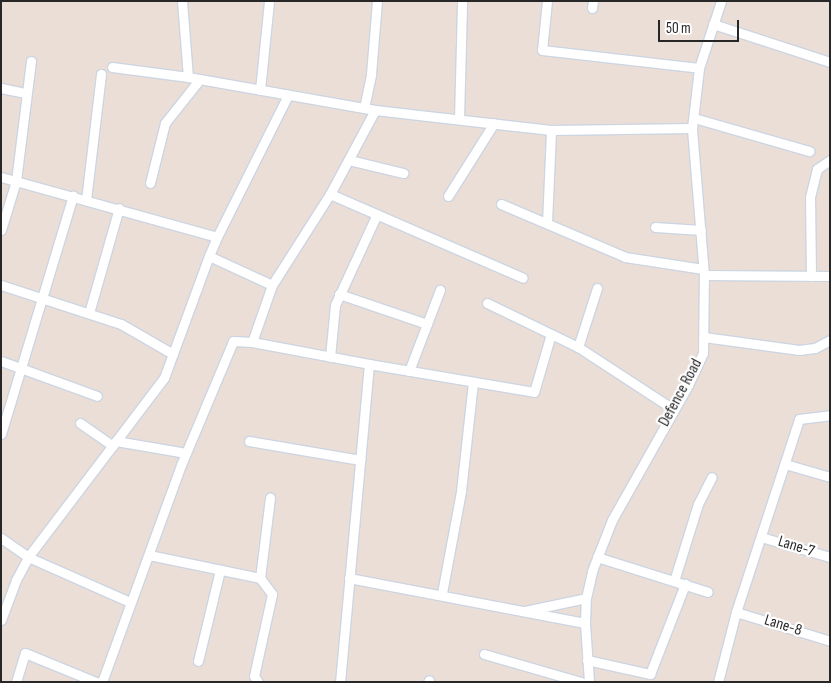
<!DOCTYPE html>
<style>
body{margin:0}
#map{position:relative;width:831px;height:683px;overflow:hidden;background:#ebded7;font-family:"Sofia Sans Condensed",sans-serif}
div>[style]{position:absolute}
.roads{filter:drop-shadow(1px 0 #ccd5e1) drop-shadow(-1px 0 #ccd5e1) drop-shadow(0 1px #ccd5e1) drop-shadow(0 -1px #ccd5e1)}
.street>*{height:9px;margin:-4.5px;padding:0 4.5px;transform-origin:4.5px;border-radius:4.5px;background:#fff}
span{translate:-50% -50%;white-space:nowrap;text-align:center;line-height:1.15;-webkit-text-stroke:4.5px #fff;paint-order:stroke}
.street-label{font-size:16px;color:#272727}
.frame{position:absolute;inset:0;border:2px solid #272727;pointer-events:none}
.scale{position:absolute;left:658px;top:20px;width:81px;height:22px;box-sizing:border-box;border:2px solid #272727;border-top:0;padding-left:6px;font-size:15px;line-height:18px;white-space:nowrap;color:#272727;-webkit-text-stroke:4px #fff;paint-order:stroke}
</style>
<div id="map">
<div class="roads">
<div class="street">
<i style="left:182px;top:1px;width:76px;rotate:85.5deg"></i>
<i style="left:188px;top:77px;width:190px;rotate:10deg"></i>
<i style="left:375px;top:110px;width:177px;rotate:6.5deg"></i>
<i style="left:551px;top:130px;width:141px;rotate:-0.8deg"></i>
<i style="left:547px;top:1px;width:49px;rotate:95.8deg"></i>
<i style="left:542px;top:50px;width:158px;rotate:6.5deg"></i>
<i style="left:592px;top:8px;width:7px;rotate:-82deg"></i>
<i style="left:713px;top:24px;width:123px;rotate:18deg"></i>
<i style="left:112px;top:67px;width:77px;rotate:7.5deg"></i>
<i style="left:1px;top:88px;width:25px;rotate:12deg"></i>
<i style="left:260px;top:90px;width:89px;rotate:-84.2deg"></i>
<i style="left:364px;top:108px;width:35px;rotate:-78deg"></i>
<i style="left:371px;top:74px;width:73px;rotate:-85.3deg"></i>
<i style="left:694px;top:118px;width:120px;rotate:16deg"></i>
<i style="left:459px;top:119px;width:118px;rotate:-88.5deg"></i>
<i style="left:349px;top:160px;width:56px;rotate:13.5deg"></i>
<i style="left:1px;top:177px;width:224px;rotate:15.5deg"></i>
<i style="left:217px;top:237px;width:159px;rotate:-63.4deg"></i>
<i style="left:150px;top:183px;width:62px;rotate:-76deg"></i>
<i style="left:165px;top:123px;width:56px;rotate:-51.5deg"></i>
<i style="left:330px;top:194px;width:210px;rotate:23.5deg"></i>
<i style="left:448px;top:196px;width:86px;rotate:-57.8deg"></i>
<i style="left:86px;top:200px;width:127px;rotate:-83.2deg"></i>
<i style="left:501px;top:204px;width:135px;rotate:23.1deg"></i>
<i style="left:625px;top:257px;width:79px;rotate:8.7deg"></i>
<i style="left:547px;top:223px;width:93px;rotate:-87.5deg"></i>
<i style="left:655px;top:227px;width:46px;rotate:3.7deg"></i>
<i style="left:1px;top:230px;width:51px;rotate:-73deg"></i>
<i style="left:16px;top:181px;width:121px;rotate:-82.9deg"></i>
<i style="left:217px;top:237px;width:21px;rotate:113deg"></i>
<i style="left:209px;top:256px;width:69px;rotate:24.7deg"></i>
<i style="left:272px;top:285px;width:60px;rotate:109.3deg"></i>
<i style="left:252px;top:342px;width:119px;rotate:10.6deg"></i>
<i style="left:369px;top:364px;width:319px;rotate:95.2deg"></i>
<i style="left:704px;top:275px;width:126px;rotate:0.5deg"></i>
<i style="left:811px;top:276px;width:79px;rotate:-90.7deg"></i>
<i style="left:810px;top:197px;width:29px;rotate:-76deg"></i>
<i style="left:817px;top:169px;width:16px;rotate:-35deg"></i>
<i style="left:1px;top:285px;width:126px;rotate:18deg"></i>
<i style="left:121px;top:324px;width:60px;rotate:30deg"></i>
<i style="left:272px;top:285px;width:108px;rotate:-57.5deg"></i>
<i style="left:330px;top:194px;width:95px;rotate:-61.8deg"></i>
<i style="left:339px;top:294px;width:93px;rotate:18.8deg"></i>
<i style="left:487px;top:303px;width:101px;rotate:25.8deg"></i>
<i style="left:578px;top:347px;width:113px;rotate:33.1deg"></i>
<i style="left:89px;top:313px;width:109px;rotate:-74.1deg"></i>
<i style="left:704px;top:337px;width:96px;rotate:7.8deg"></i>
<i style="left:799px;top:350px;width:16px;rotate:-7deg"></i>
<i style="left:815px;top:348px;width:17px;rotate:-28deg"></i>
<i style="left:578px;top:347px;width:62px;rotate:-72.1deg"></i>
<i style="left:330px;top:357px;width:52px;rotate:-84.5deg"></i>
<i style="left:335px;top:305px;width:100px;rotate:-65.2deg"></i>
<i style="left:1px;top:361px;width:102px;rotate:20deg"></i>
<i style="left:369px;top:364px;width:167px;rotate:9.6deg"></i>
<i style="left:534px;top:392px;width:60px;rotate:-73.7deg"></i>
<i style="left:409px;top:371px;width:87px;rotate:-69.1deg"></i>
<i style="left:80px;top:423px;width:40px;rotate:34.9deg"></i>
<i style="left:1px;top:434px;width:249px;rotate:-73.2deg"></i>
<i style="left:116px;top:441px;width:71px;rotate:9.7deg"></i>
<i style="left:249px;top:441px;width:113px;rotate:9.7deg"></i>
<i style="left:785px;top:464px;width:47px;rotate:16.1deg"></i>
<i style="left:761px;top:537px;width:72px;rotate:16.2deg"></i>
<i style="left:1px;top:538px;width:33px;rotate:35deg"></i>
<i style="left:28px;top:557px;width:111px;rotate:23.8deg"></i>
<i style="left:149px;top:555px;width:113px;rotate:11.7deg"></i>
<i style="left:260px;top:578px;width:81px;rotate:-82.9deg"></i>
<i style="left:597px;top:557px;width:116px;rotate:17.5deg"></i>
<i style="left:349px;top:578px;width:240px;rotate:10.8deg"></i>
<i style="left:674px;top:581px;width:81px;rotate:-72.7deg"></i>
<i style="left:698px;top:504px;width:30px;rotate:-63deg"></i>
<i style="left:442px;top:593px;width:104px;rotate:-79.4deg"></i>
<i style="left:461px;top:491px;width:110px;rotate:-83.7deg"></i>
<i style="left:525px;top:611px;width:62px;rotate:-12deg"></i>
<i style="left:736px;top:612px;width:98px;rotate:17.1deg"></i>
<i style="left:1px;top:620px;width:43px;rotate:-69.4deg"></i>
<i style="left:16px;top:580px;width:26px;rotate:-62deg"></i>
<i style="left:28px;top:557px;width:225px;rotate:-52.8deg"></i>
<i style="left:164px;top:378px;width:130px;rotate:-69.8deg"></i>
<i style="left:484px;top:654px;width:101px;rotate:16.1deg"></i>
<i style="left:587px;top:660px;width:65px;rotate:12.5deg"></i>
<i style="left:650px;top:674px;width:97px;rotate:-68.7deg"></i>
<i style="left:198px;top:661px;width:94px;rotate:-76.4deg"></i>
<i style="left:16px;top:682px;width:30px;rotate:-73deg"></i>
<i style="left:25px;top:653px;width:77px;rotate:22.2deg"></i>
<i style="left:102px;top:682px;width:231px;rotate:-70deg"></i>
<i style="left:181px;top:465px;width:134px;rotate:-67.2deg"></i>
<i style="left:233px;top:341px;width:19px;rotate:3deg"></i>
<i style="left:258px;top:682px;width:7px;rotate:-124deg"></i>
<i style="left:254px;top:676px;width:84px;rotate:-77.6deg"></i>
<i style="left:272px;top:594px;width:20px;rotate:-127deg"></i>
<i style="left:428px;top:682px;width:2px;rotate:-63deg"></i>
<i style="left:589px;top:682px;width:59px;rotate:-93.9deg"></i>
<i style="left:585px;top:623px;width:25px;rotate:-88deg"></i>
<i style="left:586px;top:598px;width:28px;rotate:-77deg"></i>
<i style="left:592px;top:571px;width:55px;rotate:-68.6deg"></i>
<i style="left:612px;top:520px;width:155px;rotate:-60.6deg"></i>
<i style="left:688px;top:385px;width:35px;rotate:-65deg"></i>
<i style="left:703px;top:353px;width:78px;rotate:-89.3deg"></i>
<i style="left:704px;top:275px;width:147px;rotate:-94.7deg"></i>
<i style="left:692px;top:128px;width:60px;rotate:-83.3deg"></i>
<i style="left:699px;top:68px;width:71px;rotate:-71.8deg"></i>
<i style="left:718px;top:682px;width:72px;rotate:-75.6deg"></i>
<i style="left:736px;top:612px;width:203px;rotate:-71.9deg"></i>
<i style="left:799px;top:419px;width:31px;rotate:-7deg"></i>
</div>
</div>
<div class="street-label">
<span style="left:681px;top:393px;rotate:-62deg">Defence Road</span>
<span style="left:796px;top:547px;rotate:17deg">Lane-7</span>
<span style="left:783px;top:626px;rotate:17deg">Lane-8</span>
</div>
<div class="frame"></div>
<div class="scale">50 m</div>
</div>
